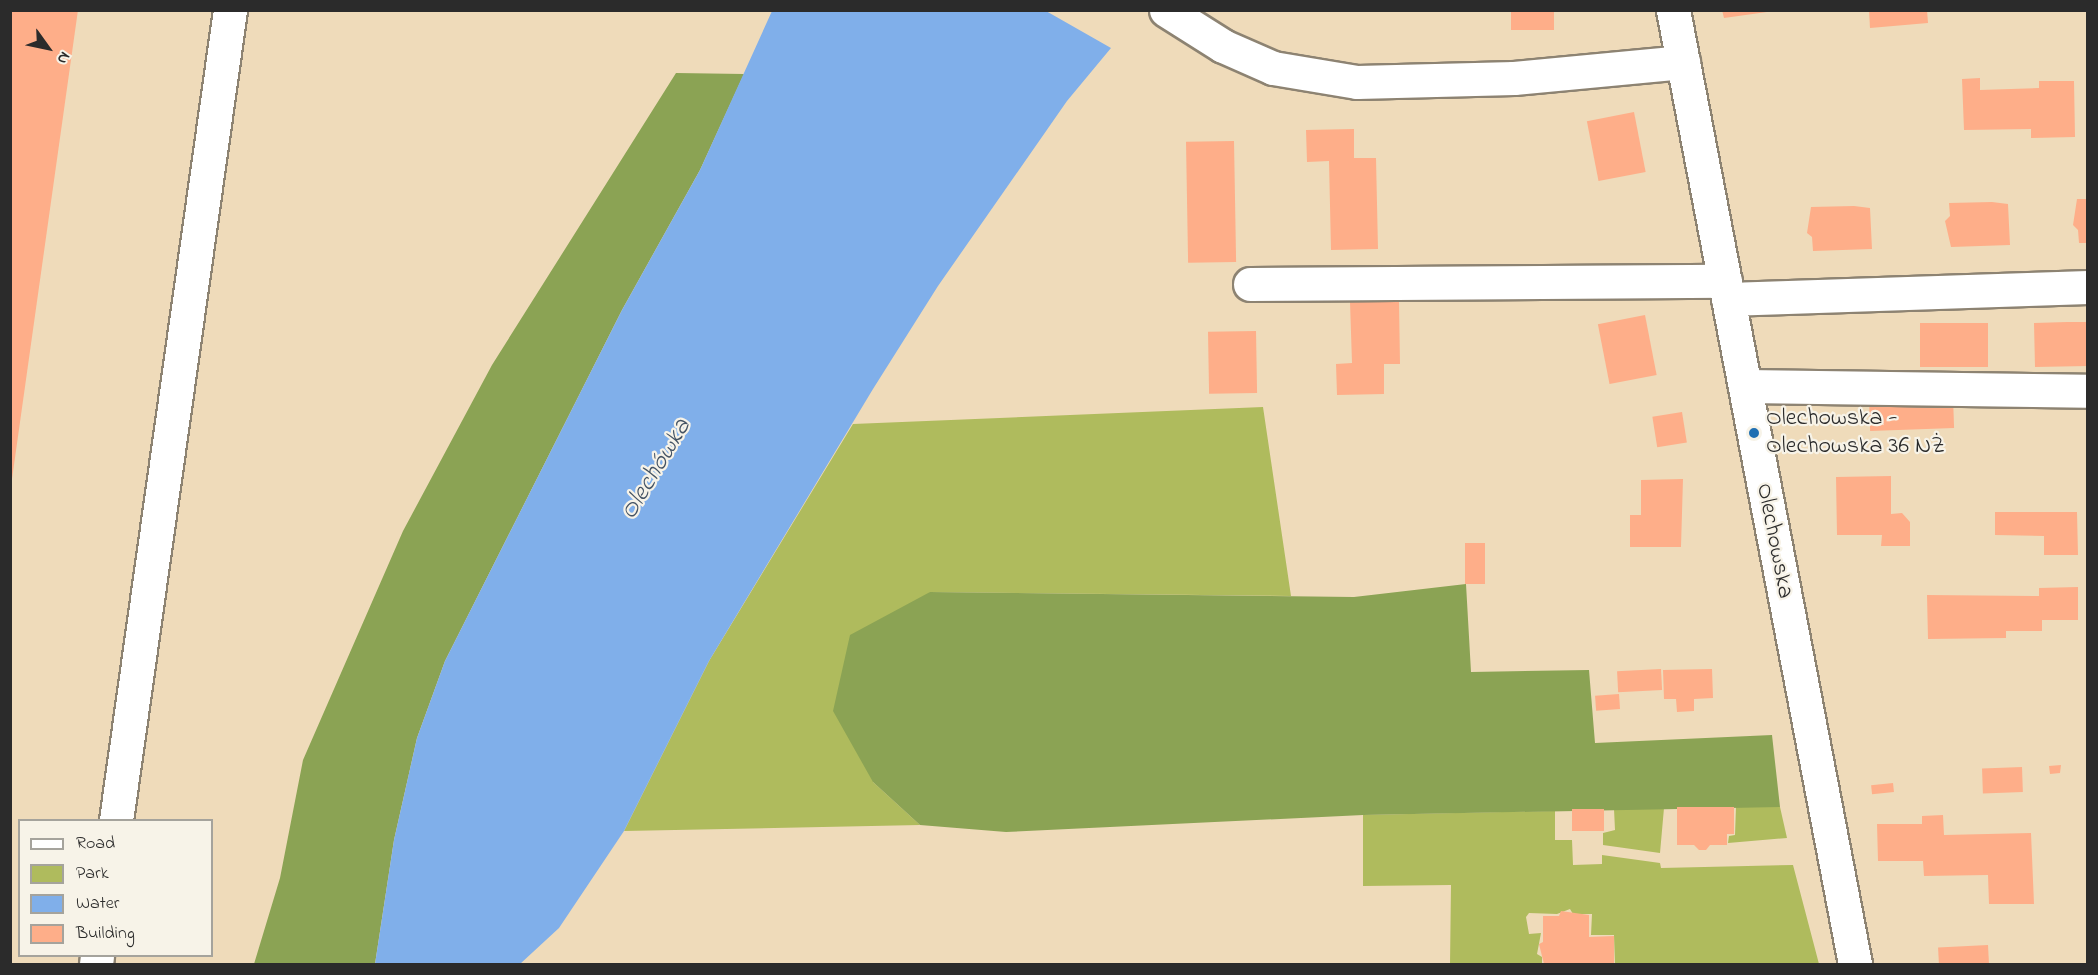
<!DOCTYPE html>
<meta charset="utf-8">
<style>
body{margin:0}
#map{position:relative;width:2098px;height:975px;overflow:hidden;background:#efdbba;font-family:"Indie Flower",sans-serif}
div>[style]{position:absolute}
.green>*{inset:0;background:#afbb5d}
.forest>*{inset:0;background:#8ba354}
.water>*{inset:0;background:#80afea}
.building>*{inset:0;background:#feae89;transform-origin:0 0}
.roads{filter:drop-shadow(2px 0 #8d8372) drop-shadow(-2px 0 #8d8372) drop-shadow(0 2px #8d8372) drop-shadow(0 -2px #8d8372)}
.minor>*{height:33px;margin:-16.5px;padding:0 16.5px;transform-origin:16.5px;border-radius:16.5px;background:#fff}
.dots>*{width:16px;height:16px;translate:-50% -50%;box-sizing:border-box;border:3px solid #f7f3e8;border-radius:50%}
span{translate:-50% -50%;white-space:nowrap;text-align:center;line-height:1.15;-webkit-text-stroke:4.5px #f7f3e8;paint-order:stroke}
.poi-label{font-size:24px;color:#2b2b2b}
.left{translate:0 -50%;text-align:left}
.street-label{font-size:24px;color:#2b2b2b}
.water-label{font-size:26px;color:#445364;font-style:italic}
.frame{position:absolute;inset:0;border:12px solid #2b2b2b;pointer-events:none}
.legend{position:absolute;left:18px;top:819px;width:195px;height:138px;box-sizing:border-box;background:#f7f3e8;border:2px solid #a5a39c;margin:0;padding:8px 10px;list-style:none;font-size:18px;color:#2b2b2b}
.legend li{display:flex;align-items:center;gap:12px;height:30px}
.legend b{width:30px;border:2px solid #a5a39c}
.north{position:absolute;left:18px;top:18px;width:60px;height:60px;-webkit-text-stroke:4px #f7f3e8;paint-order:stroke;rotate:123deg;font-size:16px;font-weight:700;line-height:24px;text-align:center;color:#2b2b2b}
.north::after{content:'';display:block;margin:auto;width:21px;height:27px;background:#2b2b2b;clip-path:polygon(50% 0,100% 100%,50% 72%,0 100%)}
</style>
<div id="map">
<div class="green">
<i style="clip-path:polygon(1263px 407px,1291px 596px,930px 592px,873px 782px,920px 825px,624px 831px,709px 661px,853px 424px)"></i>
<i style="clip-path:polygon(1736px 807px,1780px 807px,1787px 838px,1728px 843px,1729px 836px,1735px 835px)"></i>
<i style="clip-path:polygon(1664px 808px,1660px 853px,1603px 845px,1603px 833px,1615px 830px,1614px 809px)"></i>
<i style="clip-path:polygon(1555px 811px,1555px 840px,1572px 840px,1573px 865px,1602px 864px,1602px 855px,1660px 863px,1661px 868px,1793px 865px,1819px 964px,1615px 964px,1614px 935px,1591px 935px,1592px 914px,1573px 914px,1570px 909px,1557px 914px,1529px 913px,1526px 917px,1529px 934px,1541px 933px,1537px 954px,1542px 957px,1542px 964px,1450px 964px,1451px 885px,1363px 886px,1363px 815px)"></i>
</div>
<div class="forest">
<i style="clip-path:polygon(676px 73px,744px 74px,700px 170px,622px 310px,445px 661px,417px 738px,394px 840px,375px 964px,254px 964px,280px 878px,303px 760px,403px 531px,492px 365px)"></i>
<i style="clip-path:polygon(1466px 584px,1471px 672px,1589px 670px,1595px 743px,1772px 735px,1780px 807px,1363px 815px,1006px 832px,920px 825px,873px 782px,833px 711px,850px 635px,930px 592px,1354px 597px)"></i>
</div>
<div class="water">
<i style="clip-path:polygon(772px 11px,1046px 11px,1111px 48px,1067px 101px,938px 286px,873px 389px,709px 661px,624px 831px,559px 928px,520px 964px,375px 964px,394px 840px,417px 738px,445px 661px,622px 310px,700px 170px)"></i>
</div>
<div class="building">
<i style="clip-path:polygon(10px 10px,78px 10px,12px 479px,10px 479px)"></i>
<i style="left:1511px;top:10px;width:43px;height:20px"></i>
<i style="clip-path:polygon(1722px 10px,1767px 10px,1767px 12px,1724px 18px)"></i>
<i style="clip-path:polygon(1869px 10px,1927px 10px,1928px 23px,1870px 28px)"></i>
<i style="clip-path:polygon(1980px 78px,1980px 90px,2039px 88px,2039px 81px,2074px 81px,2075px 137px,2031px 138px,2031px 129px,1964px 130px,1962px 79px)"></i>
<i style="left:1634px;top:112px;width:61px;height:48px;rotate:79deg"></i>
<i style="clip-path:polygon(1354px 129px,1354px 158px,1376px 158px,1378px 249px,1331px 250px,1329px 161px,1307px 162px,1306px 130px)"></i>
<i style="left:1234px;top:141px;width:121px;height:48px;rotate:89deg"></i>
<i style="clip-path:polygon(2077px 199px,2088px 199px,2088px 243px,2079px 243px,2078px 230px,2073px 225px)"></i>
<i style="clip-path:polygon(1992px 202px,2008px 204px,2010px 245px,1951px 247px,1945px 221px,1950px 216px,1949px 203px)"></i>
<i style="clip-path:polygon(1854px 206px,1870px 208px,1872px 249px,1813px 251px,1812px 237px,1807px 233px,1811px 207px)"></i>
<i style="clip-path:polygon(1399px 301px,1400px 364px,1384px 364px,1384px 394px,1337px 395px,1336px 364px,1352px 363px,1350px 302px)"></i>
<i style="left:1645px;top:315px;width:61px;height:48px;rotate:79deg"></i>
<i style="clip-path:polygon(2067px 322px,2088px 322px,2088px 366px,2035px 367px,2034px 323px)"></i>
<i style="left:1988px;top:323px;width:44px;height:68px;rotate:90deg"></i>
<i style="left:1256px;top:331px;width:62px;height:48px;rotate:89deg"></i>
<i style="left:1953px;top:397px;width:31px;height:84px;rotate:88deg"></i>
<i style="left:1682px;top:412px;width:31px;height:30px;rotate:81deg"></i>
<i style="clip-path:polygon(1891px 476px,1891px 514px,1902px 513px,1910px 522px,1910px 546px,1881px 546px,1882px 535px,1837px 535px,1836px 477px)"></i>
<i style="clip-path:polygon(1683px 479px,1681px 547px,1630px 547px,1630px 515px,1641px 515px,1641px 480px)"></i>
<i style="clip-path:polygon(1995px 512px,2077px 512px,2078px 555px,2044px 555px,2044px 536px,1995px 535px)"></i>
<i style="left:1465px;top:543px;width:20px;height:41px"></i>
<i style="clip-path:polygon(2078px 587px,2078px 620px,2042px 620px,2042px 631px,2006px 631px,2006px 638px,1928px 639px,1927px 595px,2039px 596px,2039px 588px)"></i>
<i style="left:1661px;top:669px;width:21px;height:44px;rotate:87deg"></i>
<i style="clip-path:polygon(1712px 669px,1713px 698px,1694px 699px,1694px 711px,1677px 712px,1676px 699px,1664px 699px,1663px 670px)"></i>
<i style="left:1619px;top:694px;width:15px;height:24px;rotate:86deg"></i>
<i style="clip-path:polygon(2061px 765px,2060px 773px,2050px 774px,2049px 766px)"></i>
<i style="left:2022px;top:767px;width:25px;height:40px;rotate:88deg"></i>
<i style="left:1893px;top:783px;width:9px;height:22px;rotate:84deg"></i>
<i style="clip-path:polygon(1677px 807px,1734px 807px,1734px 834px,1727px 834px,1727px 845px,1710px 845px,1706px 850px,1699px 850px,1694px 845px,1677px 845px)"></i>
<i style="left:1604px;top:809px;width:22px;height:32px;rotate:90deg"></i>
<i style="clip-path:polygon(1943px 815px,1944px 835px,2031px 833px,2034px 904px,1989px 904px,1988px 875px,1924px 876px,1923px 861px,1878px 861px,1877px 824px,1922px 824px,1922px 816px)"></i>
<i style="clip-path:polygon(1561px 911px,1589px 915px,1589px 937px,1614px 936px,1614px 964px,1544px 964px,1539px 944px,1543px 942px,1543px 916px,1559px 916px)"></i>
<i style="left:1988px;top:945px;width:19px;height:50px;rotate:87deg"></i>
</div>
<div class="roads">
<div class="minor">
<i style="left:1166px;top:10px;width:67px;rotate:32.3deg"></i>
<i style="left:1223px;top:46px;width:55px;rotate:23.7deg"></i>
<i style="left:1273px;top:68px;width:85px;rotate:9.5deg"></i>
<i style="left:1357px;top:82px;width:157px;rotate:-1.5deg"></i>
<i style="left:1514px;top:78px;width:170px;rotate:-5.4deg"></i>
<i style="left:1673px;top:10px;width:971px;rotate:79.2deg"></i>
<i style="left:1250px;top:284px;width:475px;rotate:-0.4deg"></i>
<i style="left:1728px;top:299px;width:360px;rotate:-1.9deg"></i>
<i style="left:1745px;top:386px;width:343px;rotate:0.8deg"></i>
<i style="left:116px;top:820px;width:818px;rotate:-81.99deg"></i>
<i style="left:96px;top:964px;width:8px;rotate:-83deg"></i>
</div>
</div>
<div class="dots">
<i style="left:1754px;top:433px;background:#1f6fb2"></i>
</div>
<div class="poi-label">
<span class="left" style="left:1766px;top:433px">Olechowska -<br>Olechowska 36 NŻ</span>
</div>
<div class="street-label">
<span style="left:1774px;top:541px;rotate:79deg">Olechowska</span>
</div>
<div class="water-label">
<span style="left:657px;top:470px;rotate:-59deg">Olechówka</span>
</div>
<div class="frame"></div>
<ul class="legend">
<li><b style="height:8px;background:#fff"></b>Road</li>
<li><b style="height:16px;background:#afbb5d"></b>Park</li>
<li><b style="height:16px;background:#80afea"></b>Water</li>
<li><b style="height:16px;background:#feae89"></b>Building</li>
</ul>
<div class="north">N</div>
</div>
